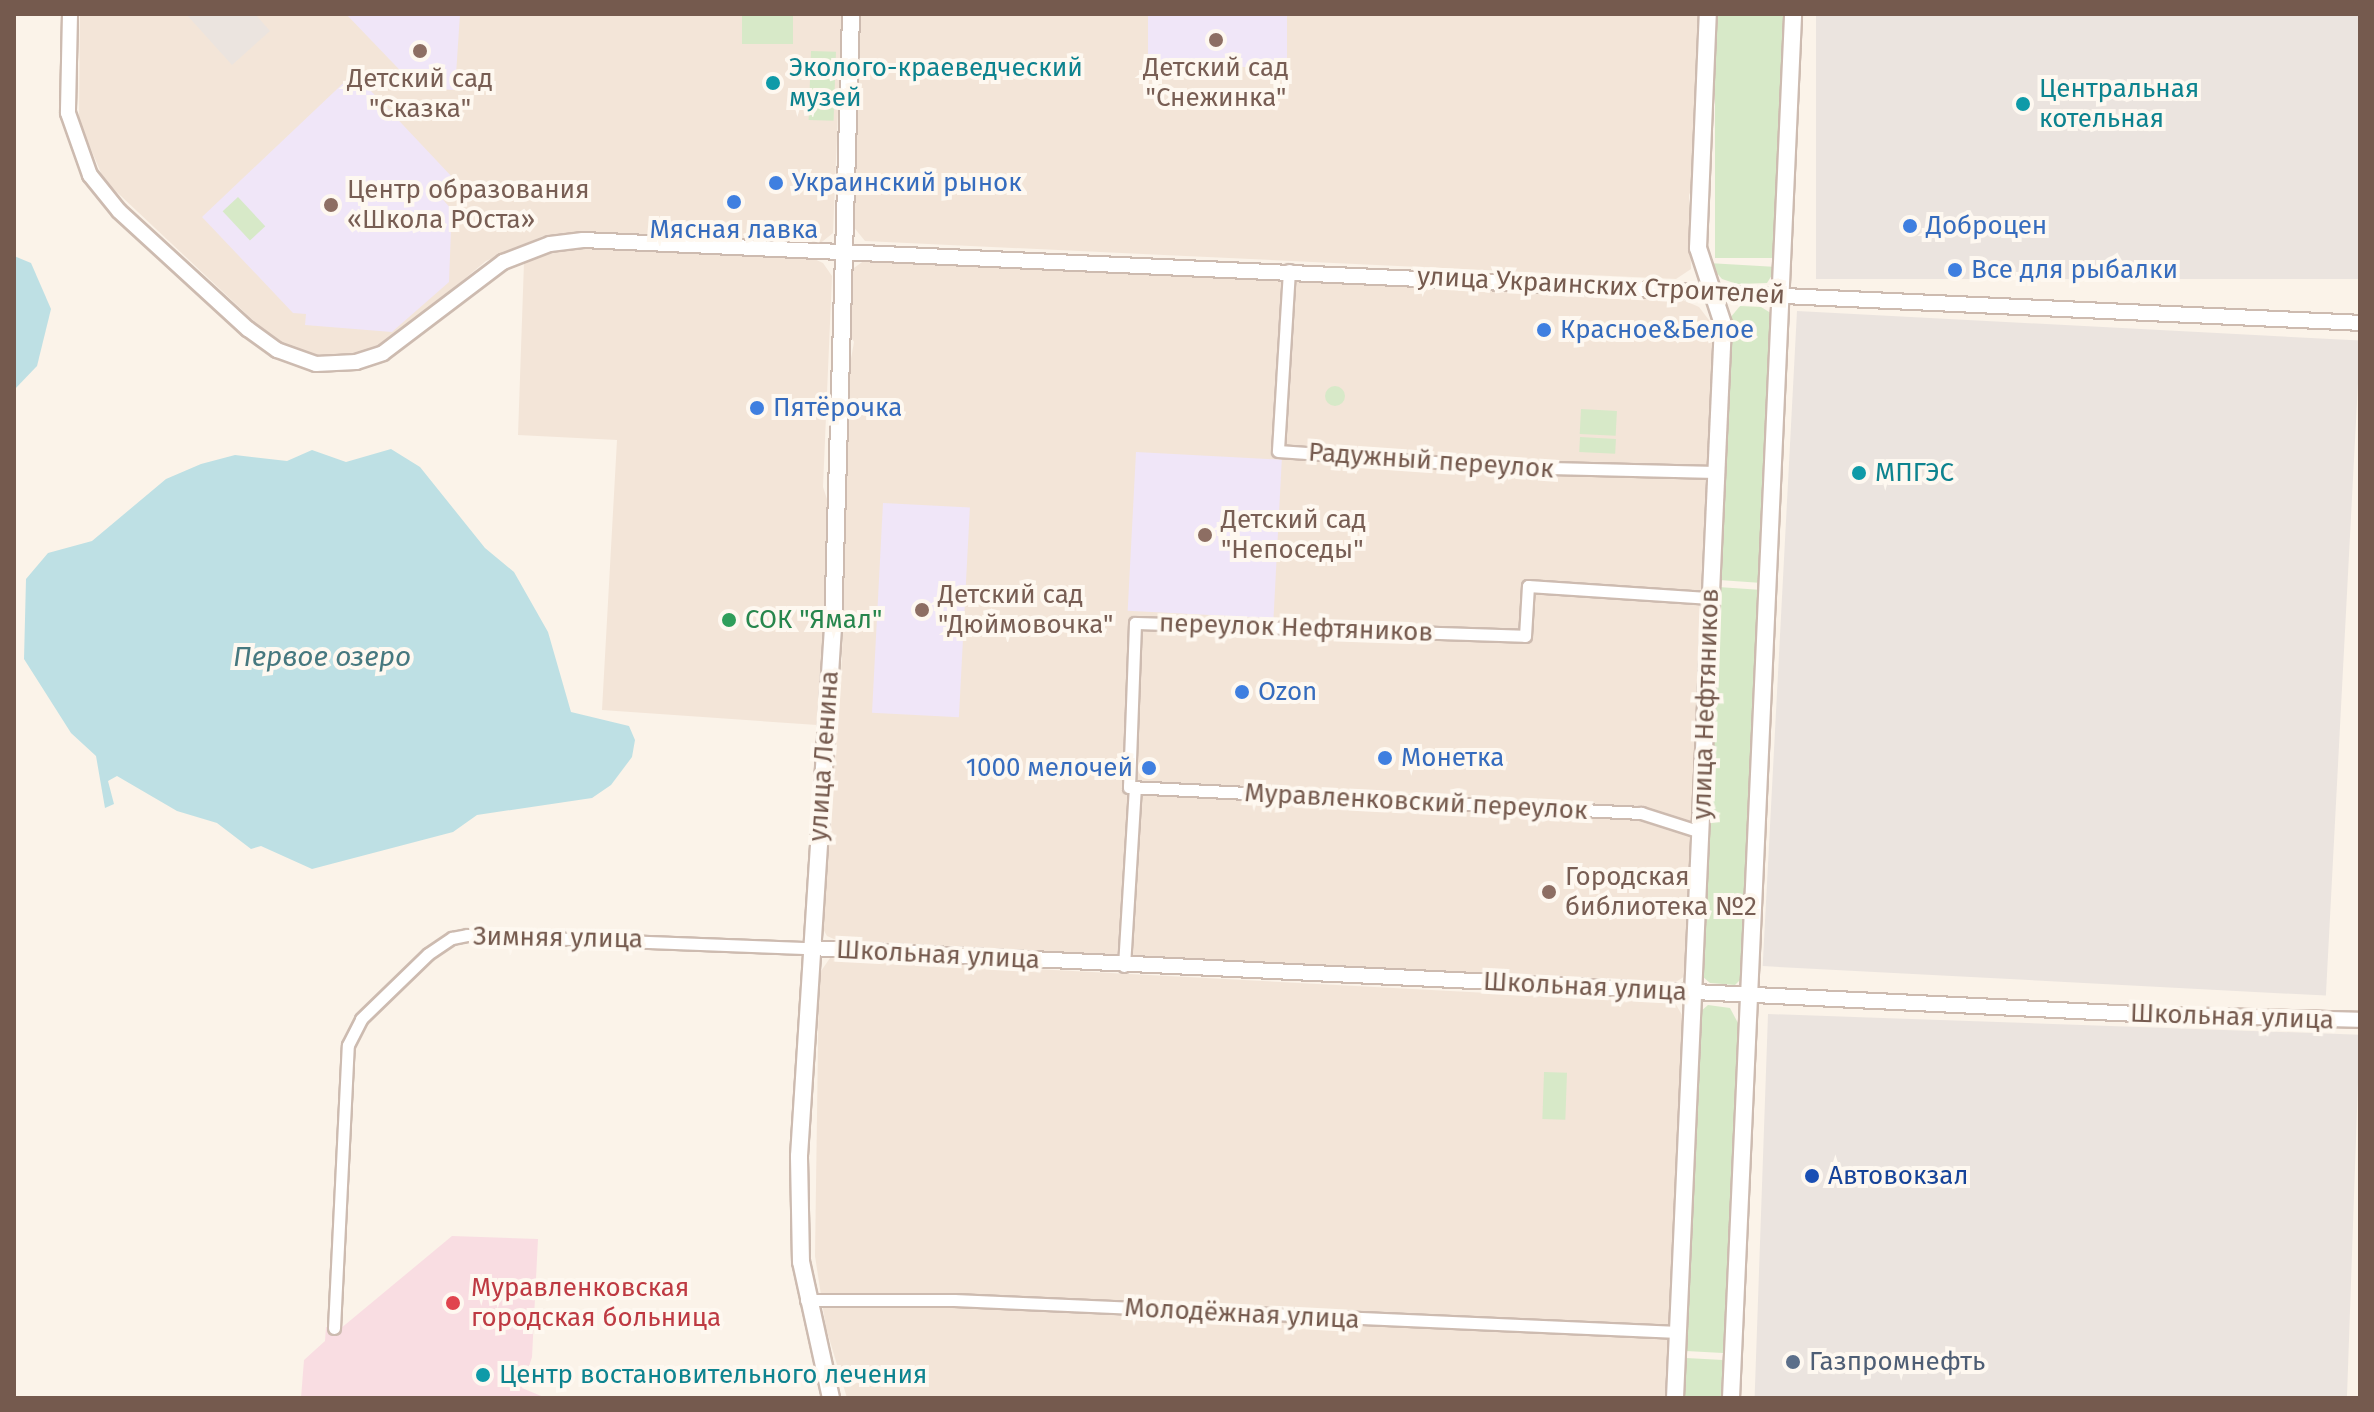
<!DOCTYPE html>
<html>
<head>
<meta charset="utf-8">
<style>
	body { margin:0 }
	#map { position:relative; width:2374px; height:1412px; overflow:hidden; background:#fbf3e9; font-family:"Fira Sans",sans-serif }
	div>[style] { position:absolute }
	[style*='--x'] { left:calc(var(--x)*1px); top:calc(var(--y)*1px); width:calc(var(--w)*1px); rotate:calc(var(--a)*1deg) }
	.residential>* { inset:0; background:#f3e5d8 }
	.industrial>* { inset:0; background:#ebe4df; transform-origin:0 0 }
	.education>* { inset:0; background:#f0e6f8; transform-origin:0 0 }
	.medical>* { inset:0; background:#f9dde2 }
	.green>* { inset:0; background:#d7e9c8; transform-origin:0 0 }
	.round { border-radius:50% }
	.water>* { inset:0; background:#bee0e4 }
	.roads { filter:drop-shadow(2px 0 #cdbbb0) drop-shadow(-2px 0 #cdbbb0) drop-shadow(0 2px #cdbbb0) drop-shadow(0 -2px #cdbbb0) }
	.minor>* { height:11px; margin:-5.5px; padding:0 5.5px; transform-origin:5.5px; border-radius:5.5px; background:#fff }
	.tertiary>* { height:14px; margin:-7px; padding:0 7px; transform-origin:7px; border-radius:7px; background:#fff }
	.secondary>* { height:16px; margin:-8px; padding:0 8px; transform-origin:8px; border-radius:8px; background:#fff }
	.dots>* { width:22px; height:22px; translate:-50% -50%; box-sizing:border-box; border:4px solid #fef8f0; border-radius:50% }
	span { translate:-50% -50%; white-space:nowrap; text-align:center; line-height:1.15; -webkit-text-stroke:8px #fef8f0; paint-order:stroke }
	.culture-label { font-size:26px; color:#0d838f }
	.left { translate:0 -50%; text-align:left }
	.education-label { font-size:26px; color:#785e54 }
	.shop-label { font-size:26px; color:#366cbe }
	.right { translate:-100% -50%; text-align:right }
	.street-label { font-size:26px; color:#755a4e }
	.leisure-label { font-size:26px; color:#27864d }
	.transit-label { font-size:26px; color:#164399 }
	.health-label { font-size:26px; color:#be3a42 }
	.service-label { font-size:26px; color:#4e5e75 }
	.water-label { font-size:28px; color:#46787f; font-style:italic }
	.frame { position:absolute; inset:0; border:16px solid #755a4e; pointer-events:none }
</style>
</head>
<body>
<div id="map">
	<div class="residential">
		<div style="clip-path:polygon(80px 14px,842px 14px,833px 233px,818px 245px,588px 232px,543px 236px,486px 261px,390px 341px,350px 355px,312px 355px,285px 344px,258px 325px,104px 180px,79px 121px)"></div>
		<div style="clip-path:polygon(861px 14px,1703px 14px,1695px 181px,1689px 195px,1691px 269px,1676px 279px,865px 241px,852px 225px)"></div>
		<div style="clip-path:polygon(610px 247px,808px 256px,823px 263px,832px 276px,823px 487px,828px 502px,826px 589px,817px 725px,602px 710px,617px 440px,518px 435px,524px 262px,561px 250px)"></div>
		<div style="clip-path:polygon(865px 260px,1672px 295px,1699px 307px,1715px 328px,1685px 976px,1673px 984px,841px 942px,827px 936px,822px 927px,842px 657px,847px 381px,854px 342px,848px 331px,851px 270px)"></div>
		<div style="clip-path:polygon(830px 958px,1675px 1003px,1685px 1020px,1668px 1398px,847px 1398px,826px 1328px,815px 1256px,819px 974px)"></div>
	</div>
	<div class="industrial">
		<div style="clip-path:polygon(186px 14px,255px 14px,270px 31px,232px 65px)"></div>
		<div style="left:1816px;top:14px;width:544px;height:265px"></div>
		<div style="left:1797px;top:311px;width:564px;height:656px;rotate:3deg"></div>
		<div style="left:1768px;top:1014px;width:592px;height:384px;rotate:2deg"></div>
	</div>
	<div class="education">
		<div style="clip-path:polygon(346px 14px,460px 14px,455px 90px,417px 88px)"></div>
		<div style="left:1148px;top:14px;width:139px;height:53px"></div>
		<div style="clip-path:polygon(354px 73px,453px 178px,437px 193px,461px 220px,451px 230px,449px 282px,392px 332px,305px 325px,306px 314px,293px 313px,202px 217px)"></div>
		<div style="left:1136px;top:452px;width:146px;height:159px;rotate:3deg"></div>
		<div style="left:883px;top:503px;width:87px;height:210px;rotate:3deg"></div>
	</div>
	<div class="medical">
		<div style="clip-path:polygon(452px 1236px,538px 1239px,532px 1357px,522px 1388px,546px 1398px,301px 1398px,304px 1360px,325px 1341px,326px 1327px,340px 1329px)"></div>
	</div>
	<div class="green">
		<div style="left:742px;top:14px;width:51px;height:30px"></div>
		<div style="left:1715px;top:14px;width:71px;height:244px"></div>
		<div style="left:811px;top:51px;width:25px;height:69px;rotate:2deg"></div>
		<div style="left:238px;top:197px;width:40px;height:21px;rotate:47deg"></div>
		<div style="clip-path:polygon(1708px 263px,1777px 267px,1767px 283px,1737px 284px,1722px 279px)"></div>
		<div style="clip-path:polygon(1740px 306px,1761px 307px,1774px 315px,1762px 583px,1719px 580px,1730px 318px)"></div>
		<div class="round" style="left:1325px;top:386px;width:20px;height:20px"></div>
		<div style="left:1581px;top:409px;width:36px;height:25px;rotate:3deg"></div>
		<div style="left:1580px;top:437px;width:36px;height:15px;rotate:3deg"></div>
		<div style="clip-path:polygon(1718px 587px,1762px 590px,1742px 978px,1735px 985px,1710px 983px,1702px 976px)"></div>
		<div style="clip-path:polygon(1708px 1005px,1730px 1008px,1739px 1025px,1723px 1353px,1686px 1351px,1700px 1012px)"></div>
		<div style="left:1544px;top:1072px;width:23px;height:47px;rotate:2deg"></div>
		<div style="left:1686px;top:1358px;width:37px;height:40px;rotate:3deg"></div>
	</div>
	<div class="water">
		<div style="clip-path:polygon(14px 256px,31px 263px,51px 309px,37px 366px,14px 390px)"></div>
		<div style="clip-path:polygon(391px 449px,420px 467px,485px 548px,514px 572px,548px 632px,571px 712px,629px 726px,635px 740px,632px 757px,611px 785px,592px 798px,477px 815px,453px 832px,312px 869px,261px 846px,251px 849px,217px 823px,177px 811px,117px 776px,108px 781px,114px 804px,105px 808px,96px 756px,71px 733px,24px 659px,26px 579px,48px 553px,92px 541px,166px 479px,201px 464px,235px 455px,287px 461px,312px 450px,346px 462px)"></div>
	</div>
	<div class="roads">
		<div class="minor">
			<div style="--x:1289;--y:270;--w:181;--a:93.5"></div>
			<div style="--x:1278;--y:451;--w:231;--a:4"></div>
			<div style="--x:1508;--y:467;--w:208;--a:1.4"></div>
			<div style="--x:1701;--y:832;--w:63;--a:-162.4"></div>
			<div style="--x:1641;--y:813;--w:513;--a:-177.09"></div>
			<div style="--x:1129;--y:787;--w:164;--a:-87.9"></div>
			<div style="--x:1135;--y:623;--w:390;--a:1.9"></div>
			<div style="--x:1525;--y:636;--w:50;--a:-86.6"></div>
			<div style="--x:1528;--y:586;--w:183;--a:3.8"></div>
			<div style="--x:1124;--y:966;--w:178;--a:-86.5"></div>
			<div style="--x:806;--y:1300;--w:148;--a:0"></div>
			<div style="--x:954;--y:1300;--w:725;--a:2.53"></div>
			<div style="--x:334;--y:1328;--w:283;--a:-87.2"></div>
			<div style="--x:348;--y:1045;--w:29;--a:-63"></div>
			<div style="--x:361;--y:1019;--w:93;--a:-44.1"></div>
			<div style="--x:428;--y:954;--w:29;--a:-34"></div>
			<div style="--x:452;--y:938;--w:15;--a:-11"></div>
			<div style="--x:467;--y:935;--w:344;--a:2.2"></div>
		</div>
		<div class="tertiary">
			<div style="--x:70;--y:14;--w:99;--a:91.2"></div>
			<div style="--x:68;--y:113;--w:66;--a:70.5"></div>
			<div style="--x:90;--y:175;--w:46;--a:51.1"></div>
			<div style="--x:119;--y:211;--w:175;--a:42.5"></div>
			<div style="--x:248;--y:329;--w:36;--a:36"></div>
			<div style="--x:277;--y:350;--w:41;--a:19.7"></div>
			<div style="--x:316;--y:364;--w:40;--a:-2.9"></div>
			<div style="--x:356;--y:362;--w:28;--a:-18"></div>
			<div style="--x:383;--y:353;--w:151;--a:-37.2"></div>
			<div style="--x:503;--y:262;--w:50;--a:-21"></div>
			<div style="--x:550;--y:244;--w:33;--a:-7"></div>
			<div style="--x:583;--y:240;--w:1779;--a:2.67"></div>
			<div style="--x:811;--y:948;--w:1326;--a:2.85"></div>
			<div style="--x:2135;--y:1014;--w:225;--a:1.5"></div>
		</div>
		<div class="secondary">
			<div style="--x:831;--y:1398;--w:139;--a:-102.4"></div>
			<div style="--x:801;--y:1262;--w:106;--a:-91.1"></div>
			<div style="--x:799;--y:1156;--w:529;--a:-86.32"></div>
			<div style="--x:833;--y:628;--w:614;--a:-88.32"></div>
			<div style="--x:1675;--y:1398;--w:1075;--a:-87.44"></div>
			<div style="--x:1723;--y:324;--w:80;--a:-108.2"></div>
			<div style="--x:1698;--y:248;--w:234;--a:-87.6"></div>
			<div style="--x:1731;--y:1398;--w:1385;--a:-87.43"></div>
		</div>
	</div>
	<div class="dots">
		<div style="left:1216px;top:40px;background:#8d6e63"></div>
		<div style="left:420px;top:51px;background:#8d6e63"></div>
		<div style="left:773px;top:83px;background:#0f9aa8"></div>
		<div style="left:2023px;top:104px;background:#0f9aa8"></div>
		<div style="left:776px;top:183px;background:#3f7fe0"></div>
		<div style="left:734px;top:202px;background:#3f7fe0"></div>
		<div style="left:331px;top:205px;background:#8d6e63"></div>
		<div style="left:1910px;top:226px;background:#3f7fe0"></div>
		<div style="left:1955px;top:270px;background:#3f7fe0"></div>
		<div style="left:1544px;top:330px;background:#3f7fe0"></div>
		<div style="left:757px;top:408px;background:#3f7fe0"></div>
		<div style="left:1859px;top:473px;background:#0f9aa8"></div>
		<div style="left:1205px;top:535px;background:#8d6e63"></div>
		<div style="left:922px;top:610px;background:#8d6e63"></div>
		<div style="left:729px;top:620px;background:#2e9e5b"></div>
		<div style="left:1242px;top:692px;background:#3f7fe0"></div>
		<div style="left:1385px;top:758px;background:#3f7fe0"></div>
		<div style="left:1149px;top:768px;background:#3f7fe0"></div>
		<div style="left:1549px;top:892px;background:#8d6e63"></div>
		<div style="left:1812px;top:1176px;background:#1a4fb4"></div>
		<div style="left:453px;top:1303px;background:#e0444e"></div>
		<div style="left:1793px;top:1362px;background:#5c6f8a"></div>
		<div style="left:483px;top:1375px;background:#0f9aa8"></div>
	</div>
	<div class="culture-label">
		<span class="left" style="left:789px;top:83px">Эколого-краеведческий<br>музей</span>
		<span class="left" style="left:2039px;top:104px">Центральная<br>котельная</span>
		<span class="left" style="left:1875px;top:473px">МПГЭС</span>
		<span class="left" style="left:499px;top:1375px">Центр востановительного лечения</span>
	</div>
	<div class="education-label">
		<span style="left:1216px;top:83px">Детский сад<br>"Снежинка"</span>
		<span style="left:420px;top:94px">Детский сад<br>"Сказка"</span>
		<span class="left" style="left:347px;top:205px">Центр образования<br>«Школа РОста»</span>
		<span class="left" style="left:1221px;top:535px">Детский сад<br>"Непоседы"</span>
		<span class="left" style="left:938px;top:610px">Детский сад<br>"Дюймовочка"</span>
		<span class="left" style="left:1565px;top:892px">Городская<br>библиотека №2</span>
	</div>
	<div class="shop-label">
		<span class="left" style="left:792px;top:183px">Украинский рынок</span>
		<span class="left" style="left:1926px;top:226px">Доброцен</span>
		<span style="left:734px;top:230px">Мясная лавка</span>
		<span class="left" style="left:1971px;top:270px">Все для рыбалки</span>
		<span class="left" style="left:1560px;top:330px">Красное&amp;Белое</span>
		<span class="left" style="left:773px;top:408px">Пятёрочка</span>
		<span class="left" style="left:1258px;top:692px">Ozon</span>
		<span class="left" style="left:1401px;top:758px">Монетка</span>
		<span class="right" style="left:1133px;top:768px">1000 мелочей</span>
	</div>
	<div class="street-label">
		<span style="left:1601px;top:286px;rotate:3deg">улица Украинских Строителей</span>
		<span style="left:1431px;top:461px;rotate:4deg">Радужный переулок</span>
		<span style="left:1296px;top:628px;rotate:2deg">переулок Нефтяников</span>
		<span style="left:1706px;top:704px;rotate:-88deg">улица Нефтяников</span>
		<span style="left:824px;top:756px;rotate:-86deg">улица Ленина</span>
		<span style="left:1416px;top:802px;rotate:3deg">Муравленковский переулок</span>
		<span style="left:558px;top:938px;rotate:1deg">Зимняя улица</span>
		<span style="left:938px;top:955px;rotate:3deg">Школьная улица</span>
		<span style="left:1585px;top:987px;rotate:3deg">Школьная улица</span>
		<span style="left:2232px;top:1017px;rotate:2deg">Школьная улица</span>
		<span style="left:1242px;top:1314px;rotate:3deg">Молодёжная улица</span>
	</div>
	<div class="leisure-label">
		<span class="left" style="left:745px;top:620px">СОК "Ямал"</span>
	</div>
	<div class="transit-label">
		<span class="left" style="left:1828px;top:1176px">Автовокзал</span>
	</div>
	<div class="health-label">
		<span class="left" style="left:471px;top:1303px">Муравленковская<br>городская больница</span>
	</div>
	<div class="service-label">
		<span class="left" style="left:1809px;top:1362px">Газпромнефть</span>
	</div>
	<div class="water-label">
		<span style="left:322px;top:657px">Первое озеро</span>
	</div>
	<div class="frame"></div>
</div>
</body>
</html>
